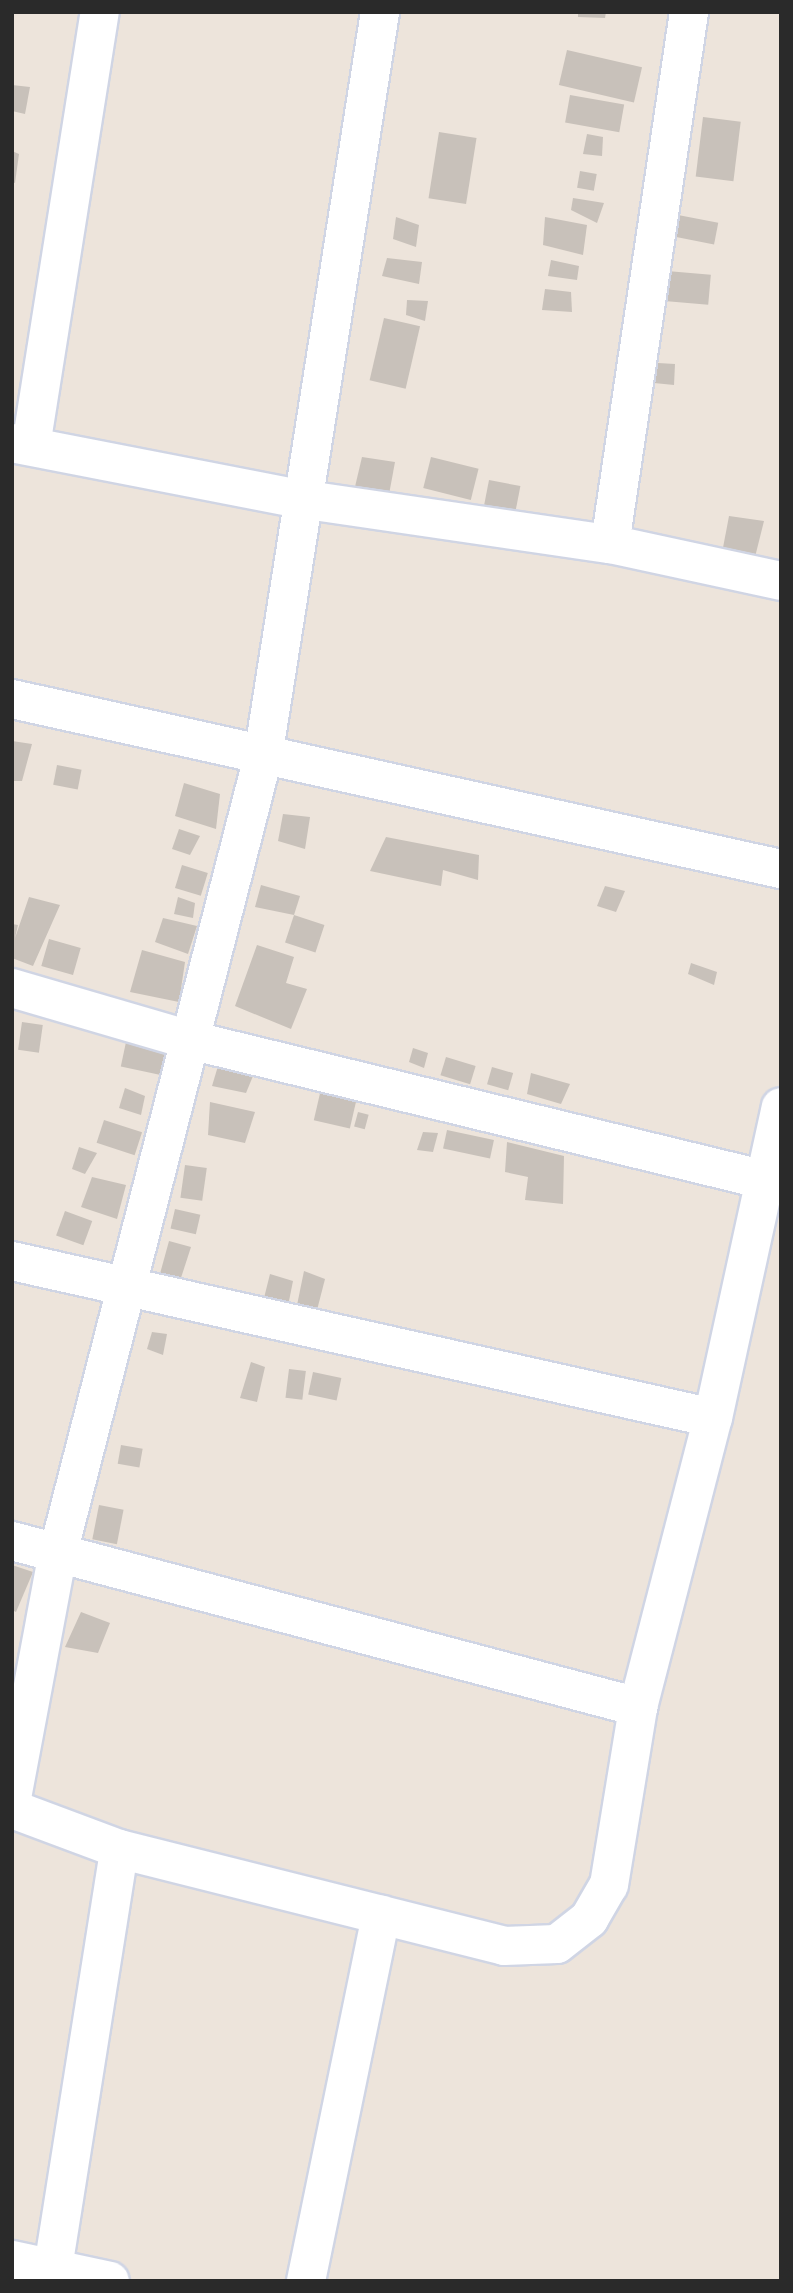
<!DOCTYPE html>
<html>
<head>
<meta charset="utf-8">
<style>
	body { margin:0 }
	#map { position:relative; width:793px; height:2293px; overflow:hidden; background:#ede4db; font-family:Cabin,sans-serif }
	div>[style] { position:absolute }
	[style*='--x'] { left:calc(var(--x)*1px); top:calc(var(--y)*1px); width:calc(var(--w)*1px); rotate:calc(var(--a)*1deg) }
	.building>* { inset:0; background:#c8c1ba; transform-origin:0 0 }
	.roads { filter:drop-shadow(2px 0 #d0d5e4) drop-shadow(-2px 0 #d0d5e4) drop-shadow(0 2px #d0d5e4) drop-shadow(0 -2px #d0d5e4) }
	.street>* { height:38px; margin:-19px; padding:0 19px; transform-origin:19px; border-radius:19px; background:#fff }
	span { translate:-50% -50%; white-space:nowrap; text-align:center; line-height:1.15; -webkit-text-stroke:5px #fff; paint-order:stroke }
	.frame { position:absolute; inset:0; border:14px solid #2a2a2a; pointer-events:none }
</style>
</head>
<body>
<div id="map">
	<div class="building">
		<div style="clip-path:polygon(578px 12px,606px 12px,605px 18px,578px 17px)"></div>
		<div style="left:567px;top:50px;width:77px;height:36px;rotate:13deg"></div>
		<div style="clip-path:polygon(12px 85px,30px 87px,25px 114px,12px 111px)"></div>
		<div style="left:570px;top:95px;width:55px;height:28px;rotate:10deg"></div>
		<div style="left:703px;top:117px;width:38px;height:60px;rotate:7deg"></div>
		<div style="left:439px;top:132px;width:38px;height:67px;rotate:9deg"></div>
		<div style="clip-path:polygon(587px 134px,603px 137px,602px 156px,583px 154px)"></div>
		<div style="clip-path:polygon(12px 151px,19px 154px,15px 183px,12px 182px)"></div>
		<div style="left:580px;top:171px;width:17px;height:17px;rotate:10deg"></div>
		<div style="clip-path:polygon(573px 198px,604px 203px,597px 223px,571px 210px)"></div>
		<div style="left:678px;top:215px;width:41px;height:22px;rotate:11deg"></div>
		<div style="clip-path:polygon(396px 217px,419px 225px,416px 247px,393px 239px)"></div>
		<div style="clip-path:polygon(545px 217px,587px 225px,583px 255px,543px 245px)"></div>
		<div style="clip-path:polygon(387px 258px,422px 262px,419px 284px,382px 276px)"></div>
		<div style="clip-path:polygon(551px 260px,579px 266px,577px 280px,548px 276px)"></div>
		<div style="left:667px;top:271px;width:44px;height:30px;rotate:5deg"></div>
		<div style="clip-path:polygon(545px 289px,571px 292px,572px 312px,542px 310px)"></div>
		<div style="clip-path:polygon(407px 300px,428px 301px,425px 321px,406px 315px)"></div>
		<div style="left:384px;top:318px;width:37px;height:64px;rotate:13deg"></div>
		<div style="clip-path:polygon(658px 363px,675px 364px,674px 385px,654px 383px)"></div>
		<div style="clip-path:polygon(362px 457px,395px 462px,388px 500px,354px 491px)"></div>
		<div style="left:431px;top:457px;width:49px;height:32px;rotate:14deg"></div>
		<div style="left:489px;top:480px;width:32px;height:30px;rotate:11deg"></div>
		<div style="clip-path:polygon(729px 516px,764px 521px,755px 557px,722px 553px)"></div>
		<div style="clip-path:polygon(12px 741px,32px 744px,22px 781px,12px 781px)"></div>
		<div style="left:57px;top:765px;width:25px;height:20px;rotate:11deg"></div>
		<div style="clip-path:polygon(184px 783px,220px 794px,216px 829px,175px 816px)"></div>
		<div style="clip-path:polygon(283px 814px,310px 817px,305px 849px,278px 841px)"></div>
		<div style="clip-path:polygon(179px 829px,200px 836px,190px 855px,172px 849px)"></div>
		<div style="clip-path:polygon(386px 837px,479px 855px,478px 880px,443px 870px,441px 886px,370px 871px)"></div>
		<div style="left:182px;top:865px;width:27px;height:24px;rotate:17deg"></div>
		<div style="clip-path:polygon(261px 885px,300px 896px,294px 915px,255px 907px)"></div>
		<div style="clip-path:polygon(605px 886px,625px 891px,616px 912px,597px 906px)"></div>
		<div style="clip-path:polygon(29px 897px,60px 905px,33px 966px,12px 958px,12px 924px,18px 925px,15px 938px)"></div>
		<div style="clip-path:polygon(178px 897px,195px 903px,193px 918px,174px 914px)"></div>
		<div style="left:294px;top:915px;width:32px;height:29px;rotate:18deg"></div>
		<div style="clip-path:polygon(163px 918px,197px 926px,188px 954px,155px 942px)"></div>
		<div style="left:49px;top:939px;width:33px;height:28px;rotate:16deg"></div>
		<div style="clip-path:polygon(257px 945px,294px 957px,286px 983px,307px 989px,291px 1029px,235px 1006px)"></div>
		<div style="clip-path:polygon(142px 950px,185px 962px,179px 1002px,130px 992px)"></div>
		<div style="clip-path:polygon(691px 963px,717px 972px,714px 985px,688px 974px)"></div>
		<div style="left:22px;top:1022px;width:21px;height:28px;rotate:8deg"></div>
		<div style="left:126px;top:1042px;width:42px;height:25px;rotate:12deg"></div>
		<div style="clip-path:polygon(413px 1048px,428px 1053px,424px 1068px,409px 1062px)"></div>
		<div style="left:446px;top:1057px;width:31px;height:19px;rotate:17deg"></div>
		<div style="clip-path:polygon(218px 1066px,253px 1076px,246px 1093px,212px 1086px)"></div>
		<div style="left:492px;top:1067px;width:22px;height:18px;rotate:16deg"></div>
		<div style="clip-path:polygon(531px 1073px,570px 1084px,561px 1104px,527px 1094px)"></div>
		<div style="clip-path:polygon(125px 1088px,145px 1096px,141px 1115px,119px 1108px)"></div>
		<div style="left:321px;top:1089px;width:37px;height:32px;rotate:13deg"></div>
		<div style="clip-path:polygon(210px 1102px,255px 1112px,245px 1143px,208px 1135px)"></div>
		<div style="left:358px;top:1112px;width:11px;height:15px;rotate:15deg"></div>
		<div style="left:104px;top:1120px;width:40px;height:24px;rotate:18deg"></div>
		<div style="left:447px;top:1130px;width:48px;height:19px;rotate:12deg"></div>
		<div style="clip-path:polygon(423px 1132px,438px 1133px,433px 1152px,417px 1150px)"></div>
		<div style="clip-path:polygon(507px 1142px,564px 1156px,563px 1204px,525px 1200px,528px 1177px,505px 1172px)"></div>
		<div style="clip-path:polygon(79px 1147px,97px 1153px,85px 1174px,72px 1169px)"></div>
		<div style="left:185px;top:1165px;width:22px;height:33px;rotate:8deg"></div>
		<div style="clip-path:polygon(92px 1177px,126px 1185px,117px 1219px,81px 1207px)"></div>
		<div style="left:175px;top:1209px;width:26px;height:20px;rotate:13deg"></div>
		<div style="left:65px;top:1211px;width:29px;height:26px;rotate:20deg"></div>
		<div style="clip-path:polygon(169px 1241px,191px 1247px,179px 1284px,158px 1281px)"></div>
		<div style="clip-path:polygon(304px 1271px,325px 1279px,316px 1314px,296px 1310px)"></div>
		<div style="clip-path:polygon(270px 1274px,293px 1281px,288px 1306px,263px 1302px)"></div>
		<div style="clip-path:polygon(152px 1332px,167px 1334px,163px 1355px,147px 1349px)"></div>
		<div style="clip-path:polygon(251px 1362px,265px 1367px,257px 1402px,240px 1398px)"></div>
		<div style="left:289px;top:1369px;width:17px;height:29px;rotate:7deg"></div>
		<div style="left:313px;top:1372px;width:29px;height:23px;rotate:12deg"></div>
		<div style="left:121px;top:1445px;width:22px;height:19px;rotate:10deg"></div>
		<div style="left:99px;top:1505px;width:25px;height:35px;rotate:11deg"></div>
		<div style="clip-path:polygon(12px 1565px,33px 1572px,16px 1612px,12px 1610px)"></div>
		<div style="clip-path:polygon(81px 1612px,110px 1623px,98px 1653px,65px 1647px)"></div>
	</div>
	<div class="roads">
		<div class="street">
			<div style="--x:12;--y:443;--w:293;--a:11"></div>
			<div style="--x:300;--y:499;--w:313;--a:8.3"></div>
			<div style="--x:610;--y:544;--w:175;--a:12.2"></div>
			<div style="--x:31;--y:446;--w:439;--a:-81"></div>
			<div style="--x:610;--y:544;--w:538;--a:-81.55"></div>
			<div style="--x:12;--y:699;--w:788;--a:12.47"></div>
			<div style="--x:12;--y:988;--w:185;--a:16.3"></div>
			<div style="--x:190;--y:1040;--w:592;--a:13.68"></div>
			<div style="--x:12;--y:1261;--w:718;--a:12.62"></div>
			<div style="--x:12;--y:1541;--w:648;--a:14.85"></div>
			<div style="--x:12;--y:1798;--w:249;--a:-79.4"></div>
			<div style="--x:58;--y:1553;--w:822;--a:-75.56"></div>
			<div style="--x:263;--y:757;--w:754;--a:-81.07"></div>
			<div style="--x:12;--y:1809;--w:114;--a:20.5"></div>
			<div style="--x:119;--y:1849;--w:397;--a:14.1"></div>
			<div style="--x:504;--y:1946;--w:53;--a:-2.2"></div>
			<div style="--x:557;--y:1944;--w:41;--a:-38"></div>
			<div style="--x:589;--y:1919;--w:39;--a:-60"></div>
			<div style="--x:609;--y:1885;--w:180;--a:-80.7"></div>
			<div style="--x:638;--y:1707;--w:299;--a:-75.5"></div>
			<div style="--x:713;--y:1418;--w:318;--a:-77.7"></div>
			<div style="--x:12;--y:2260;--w:100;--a:12.1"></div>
			<div style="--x:53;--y:2268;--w:424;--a:-81"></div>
			<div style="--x:306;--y:2281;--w:374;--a:-78.4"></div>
		</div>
	</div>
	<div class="frame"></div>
</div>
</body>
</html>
